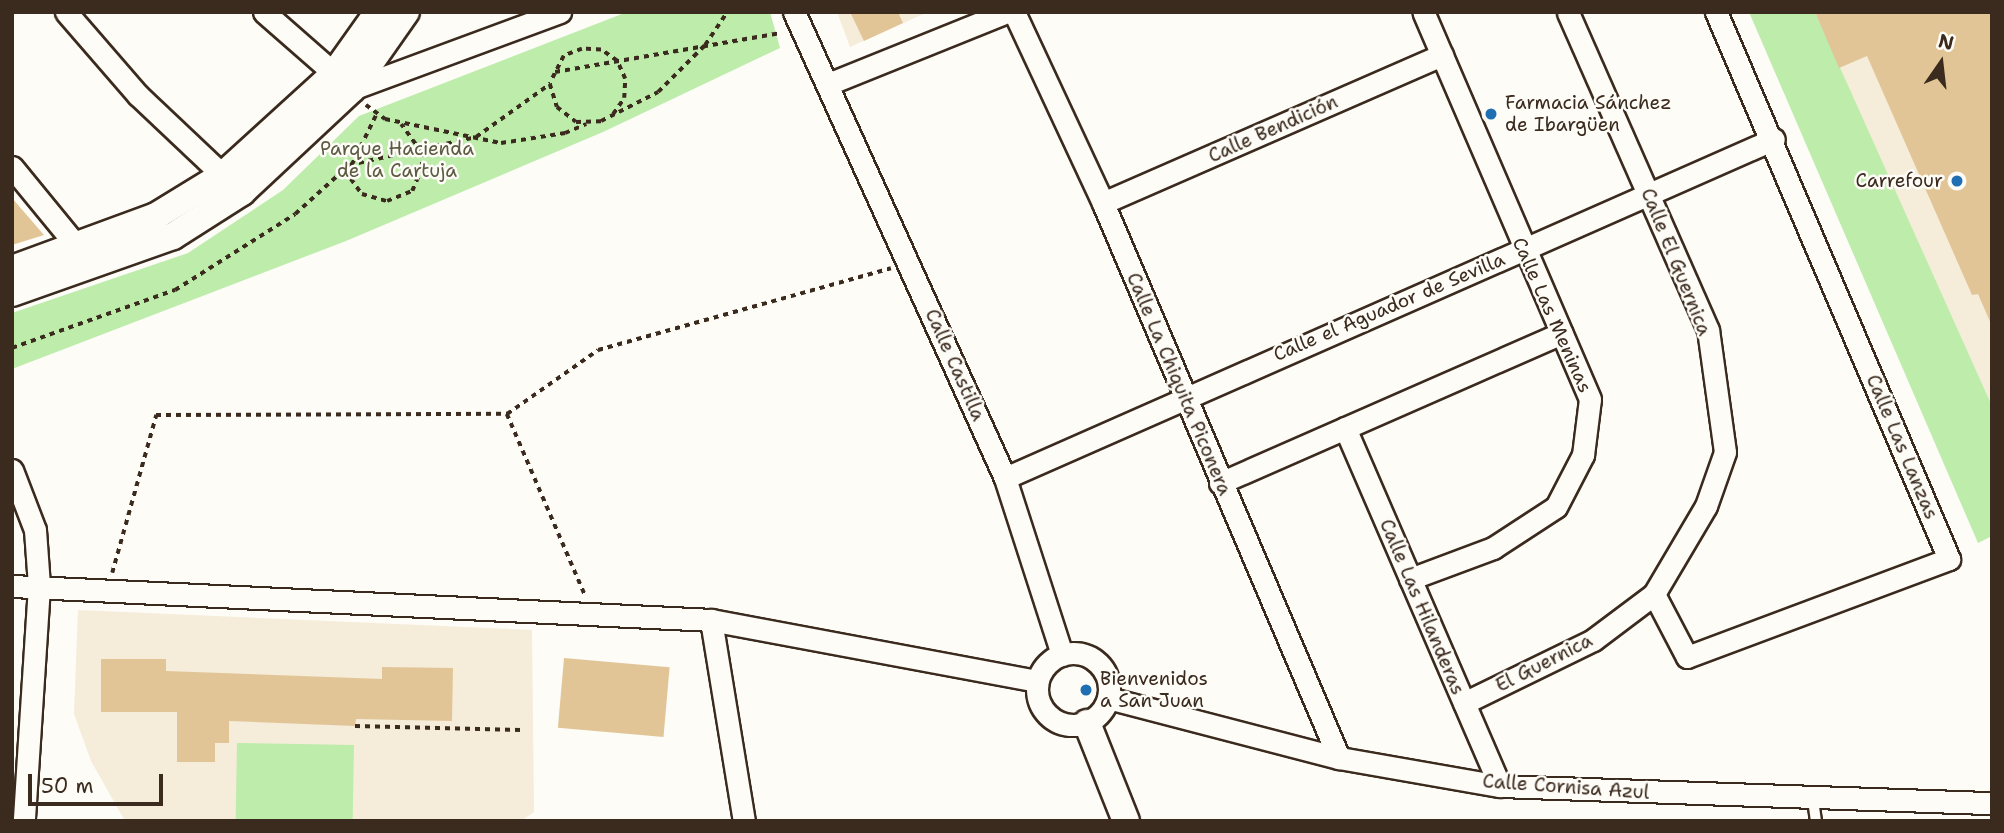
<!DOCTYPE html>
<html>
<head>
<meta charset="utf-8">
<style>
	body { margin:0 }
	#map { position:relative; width:2004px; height:833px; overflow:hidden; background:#fdfcf7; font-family:"Shantell Sans",sans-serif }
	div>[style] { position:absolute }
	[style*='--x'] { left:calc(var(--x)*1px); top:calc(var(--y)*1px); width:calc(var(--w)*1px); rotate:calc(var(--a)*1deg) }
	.built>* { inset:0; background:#f5ecda }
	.green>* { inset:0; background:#bdecab; transform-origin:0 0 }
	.building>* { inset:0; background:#e2c596; transform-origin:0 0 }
	.path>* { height:3.5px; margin-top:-1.75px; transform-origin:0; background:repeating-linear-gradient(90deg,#3b2a1e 0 5px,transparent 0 10px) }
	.roads { filter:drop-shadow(2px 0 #3b2a1e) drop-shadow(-2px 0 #3b2a1e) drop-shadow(0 2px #3b2a1e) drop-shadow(0 -2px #3b2a1e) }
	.service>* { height:10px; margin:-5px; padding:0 5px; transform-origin:5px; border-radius:5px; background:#fdfcf7 }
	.minor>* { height:21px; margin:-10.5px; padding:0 10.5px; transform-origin:10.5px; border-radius:10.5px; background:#fdfcf7 }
	.minor>.ring { margin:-10.5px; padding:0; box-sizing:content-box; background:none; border:21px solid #fdfcf7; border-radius:50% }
	.tertiary>* { height:26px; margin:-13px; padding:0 13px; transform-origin:13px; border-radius:13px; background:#fdfcf7 }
	.dots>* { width:19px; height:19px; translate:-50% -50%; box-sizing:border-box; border:4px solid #fdfcf7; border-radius:50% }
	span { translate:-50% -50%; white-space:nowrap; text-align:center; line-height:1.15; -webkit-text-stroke:5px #fdfcf7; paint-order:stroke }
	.poi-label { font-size:19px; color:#3b2a1e }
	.left { translate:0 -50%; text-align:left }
	.right { translate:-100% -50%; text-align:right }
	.street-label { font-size:19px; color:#3b2a1e }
	.park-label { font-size:19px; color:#5c5a41 }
	.frame { position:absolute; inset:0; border:14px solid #3b2a1e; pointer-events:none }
	.north { position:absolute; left:1906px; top:28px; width:70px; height:70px; -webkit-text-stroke:5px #fdfcf7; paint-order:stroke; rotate:14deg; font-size:19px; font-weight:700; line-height:28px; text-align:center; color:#3b2a1e }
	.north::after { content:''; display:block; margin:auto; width:24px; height:32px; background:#3b2a1e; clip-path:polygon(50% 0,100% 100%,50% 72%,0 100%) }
	.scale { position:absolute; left:28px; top:774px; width:135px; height:32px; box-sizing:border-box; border:4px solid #3b2a1e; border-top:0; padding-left:9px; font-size:21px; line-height:24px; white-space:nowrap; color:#3b2a1e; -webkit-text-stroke:5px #fdfcf7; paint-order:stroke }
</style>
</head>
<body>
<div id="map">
	<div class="built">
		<div style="clip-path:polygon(837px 12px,928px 12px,850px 47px)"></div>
		<div style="clip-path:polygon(1815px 12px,1992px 12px,1992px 406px,1843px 79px)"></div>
		<div style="clip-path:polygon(78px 610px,532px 630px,534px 812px,521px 821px,125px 821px,91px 761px,74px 714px)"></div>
	</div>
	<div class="green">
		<div style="clip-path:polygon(627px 12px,770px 12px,780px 48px,603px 132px,346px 241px,12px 369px,12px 313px,188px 253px,283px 190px,359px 116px)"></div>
		<div style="clip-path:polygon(1749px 12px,1815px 12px,1992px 406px,1992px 536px,1978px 543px)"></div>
		<div style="left:237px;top:743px;width:117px;height:78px;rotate:1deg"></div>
	</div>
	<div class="building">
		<div style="clip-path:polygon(850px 12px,898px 12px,903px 23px,864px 41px)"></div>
		<div style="clip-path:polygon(1815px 12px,1992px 12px,1992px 326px,1978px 294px,1972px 295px,1867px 56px,1839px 68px)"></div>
		<div style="clip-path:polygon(12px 198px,44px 235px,12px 245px)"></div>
		<div style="left:564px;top:658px;width:106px;height:70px;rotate:5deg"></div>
		<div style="clip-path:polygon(101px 659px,166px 659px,166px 671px,382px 679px,382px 667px,453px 668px,452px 721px,356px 719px,355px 726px,229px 721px,229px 743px,215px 743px,215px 762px,177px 762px,177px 712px,101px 712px)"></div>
	</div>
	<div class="path">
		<div style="--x:555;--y:72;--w:229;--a:-9.8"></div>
		<div style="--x:366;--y:105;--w:24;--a:36"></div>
		<div style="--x:385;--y:119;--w:118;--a:11.7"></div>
		<div style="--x:501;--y:143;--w:65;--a:-8.9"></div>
		<div style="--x:565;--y:133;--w:23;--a:-23"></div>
		<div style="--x:613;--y:114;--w:19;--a:-55"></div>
		<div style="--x:624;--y:98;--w:19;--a:-87"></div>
		<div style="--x:625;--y:79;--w:20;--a:-114"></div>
		<div style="--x:617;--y:61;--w:19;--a:-145"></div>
		<div style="--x:601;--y:50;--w:19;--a:-177"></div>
		<div style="--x:582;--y:49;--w:19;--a:159"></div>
		<div style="--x:564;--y:56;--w:31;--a:117"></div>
		<div style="--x:550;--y:84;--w:24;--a:73"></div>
		<div style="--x:557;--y:107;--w:24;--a:38"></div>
		<div style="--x:576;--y:122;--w:25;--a:-2"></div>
		<div style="--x:601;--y:121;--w:64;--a:-27"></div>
		<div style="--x:658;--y:92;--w:66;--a:-45"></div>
		<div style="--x:705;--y:45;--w:40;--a:-56"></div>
		<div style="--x:376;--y:116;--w:55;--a:116.1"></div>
		<div style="--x:352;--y:165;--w:14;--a:94"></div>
		<div style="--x:351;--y:179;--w:19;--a:54"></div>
		<div style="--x:362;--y:194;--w:26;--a:16"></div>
		<div style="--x:387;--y:201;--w:27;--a:-22"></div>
		<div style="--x:412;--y:191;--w:26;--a:-67"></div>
		<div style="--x:422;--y:167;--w:15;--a:-94"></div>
		<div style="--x:421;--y:152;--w:34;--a:-126"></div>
		<div style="--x:12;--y:348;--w:173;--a:-19.6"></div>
		<div style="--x:175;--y:290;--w:142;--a:-32.3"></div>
		<div style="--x:295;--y:214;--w:73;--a:-42.2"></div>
		<div style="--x:349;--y:165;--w:130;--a:-12.4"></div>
		<div style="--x:476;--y:137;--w:91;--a:-35.6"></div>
		<div style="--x:507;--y:414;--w:197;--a:66.7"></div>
		<div style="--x:112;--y:573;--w:164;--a:-74.4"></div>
		<div style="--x:156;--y:415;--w:351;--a:-0.2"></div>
		<div style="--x:507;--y:414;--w:111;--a:-35.1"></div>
		<div style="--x:598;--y:350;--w:304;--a:-15.6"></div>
		<div style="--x:355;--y:726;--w:167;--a:1.4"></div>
	</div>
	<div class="roads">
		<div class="service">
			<div style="--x:1813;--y:800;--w:21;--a:82"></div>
		</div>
		<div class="minor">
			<div style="--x:66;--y:12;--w:110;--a:49.1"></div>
			<div style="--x:138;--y:95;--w:129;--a:43.4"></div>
			<div style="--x:264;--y:12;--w:117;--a:41.2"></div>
			<div style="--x:352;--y:89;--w:222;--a:-20.3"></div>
			<div style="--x:794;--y:12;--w:512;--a:65.64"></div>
			<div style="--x:1005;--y:478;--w:186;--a:72.1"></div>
			<div style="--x:1014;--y:12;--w:211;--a:65"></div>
			<div style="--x:1103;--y:203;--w:603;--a:66.96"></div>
			<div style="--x:828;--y:84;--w:193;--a:-21.9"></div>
			<div style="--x:12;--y:167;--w:114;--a:50.7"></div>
			<div style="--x:1103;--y:203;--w:370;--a:-23.6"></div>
			<div style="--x:1345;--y:428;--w:390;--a:66.6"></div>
			<div style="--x:12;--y:470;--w:64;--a:69"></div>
			<div style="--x:35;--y:530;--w:56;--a:85.9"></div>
			<div style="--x:39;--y:586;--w:235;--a:93.7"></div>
			<div style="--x:1005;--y:478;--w:840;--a:-23.79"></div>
			<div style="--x:1220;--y:483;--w:373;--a:-23.7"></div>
			<div style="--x:1410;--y:579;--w:89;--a:-20.5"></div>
			<div style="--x:1493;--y:548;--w:75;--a:-33.1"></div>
			<div style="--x:1556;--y:507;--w:59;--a:-62.6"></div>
			<div style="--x:1583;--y:455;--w:56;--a:-82.9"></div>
			<div style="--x:1590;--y:399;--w:421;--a:-113.3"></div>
			<div style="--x:12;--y:586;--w:700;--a:2.78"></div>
			<div style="--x:711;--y:620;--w:332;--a:10.6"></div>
			<div style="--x:1654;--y:594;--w:71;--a:62.4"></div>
			<div style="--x:1687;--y:657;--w:280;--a:-20.5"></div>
			<div style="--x:1949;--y:559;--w:595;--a:-113.07"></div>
			<div style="--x:711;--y:620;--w:204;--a:80.7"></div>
			<div class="ring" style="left:1037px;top:653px;width:51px;height:51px"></div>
			<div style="--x:1108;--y:698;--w:239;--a:14.6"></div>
			<div style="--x:1339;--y:758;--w:163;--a:9.9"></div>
			<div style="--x:1500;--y:786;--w:492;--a:2"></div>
			<div style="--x:1464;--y:703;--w:144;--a:-26"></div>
			<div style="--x:1593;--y:640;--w:76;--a:-37"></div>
			<div style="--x:1654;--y:594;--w:102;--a:-59.4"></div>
			<div style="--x:1706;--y:506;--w:57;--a:-70.6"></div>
			<div style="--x:1725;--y:452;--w:123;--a:-97.9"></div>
			<div style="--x:1708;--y:330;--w:347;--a:-113.8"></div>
		</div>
		<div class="tertiary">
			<div style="--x:12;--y:269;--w:153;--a:-20.2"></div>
			<div style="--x:156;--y:216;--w:79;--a:-31.5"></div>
			<div style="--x:223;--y:175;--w:150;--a:-42.3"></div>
			<div style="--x:334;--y:74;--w:76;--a:-54.6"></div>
			<div style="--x:12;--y:293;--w:171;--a:-19.5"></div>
			<div style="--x:173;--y:236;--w:82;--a:-32.5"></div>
			<div style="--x:242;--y:192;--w:151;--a:-43.1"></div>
			<div style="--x:352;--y:89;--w:94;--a:-55"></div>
			<div style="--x:1087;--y:723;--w:105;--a:68.3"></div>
		</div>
	</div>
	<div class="dots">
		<div style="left:1491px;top:114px;background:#1f6fb2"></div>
		<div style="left:1957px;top:181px;background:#1f6fb2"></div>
		<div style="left:1086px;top:690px;background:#1f6fb2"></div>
	</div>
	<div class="poi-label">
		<span class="left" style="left:1505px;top:114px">Farmacia Sánchez<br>de Ibargüen</span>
		<span class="right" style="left:1943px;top:181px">Carrefour</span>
		<span class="left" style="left:1100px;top:690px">Bienvenidos<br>a San Juan</span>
	</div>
	<div class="street-label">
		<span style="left:1273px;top:129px;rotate:-24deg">Calle Bendición</span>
		<span style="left:1676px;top:262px;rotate:68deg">Calle El Guernica</span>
		<span style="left:1389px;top:307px;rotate:-23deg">Calle el Aguador de Sevilla</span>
		<span style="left:1552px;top:315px;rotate:66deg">Calle Las Meninas</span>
		<span style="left:955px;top:365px;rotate:66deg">Calle Castilla</span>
		<span style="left:1179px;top:384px;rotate:67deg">Calle La Chiquita Piconera</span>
		<span style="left:1902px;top:447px;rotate:67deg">Calle Las Lanzas</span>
		<span style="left:1422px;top:607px;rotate:67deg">Calle Las Hilanderas</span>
		<span style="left:1544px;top:663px;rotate:-27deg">El Guernica</span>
		<span style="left:1566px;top:787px;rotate:4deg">Calle Cornisa Azul</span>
	</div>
	<div class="park-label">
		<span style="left:397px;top:160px">Parque Hacienda<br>de la Cartuja</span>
	</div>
	<div class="frame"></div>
	<div class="north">N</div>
	<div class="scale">50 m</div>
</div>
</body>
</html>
